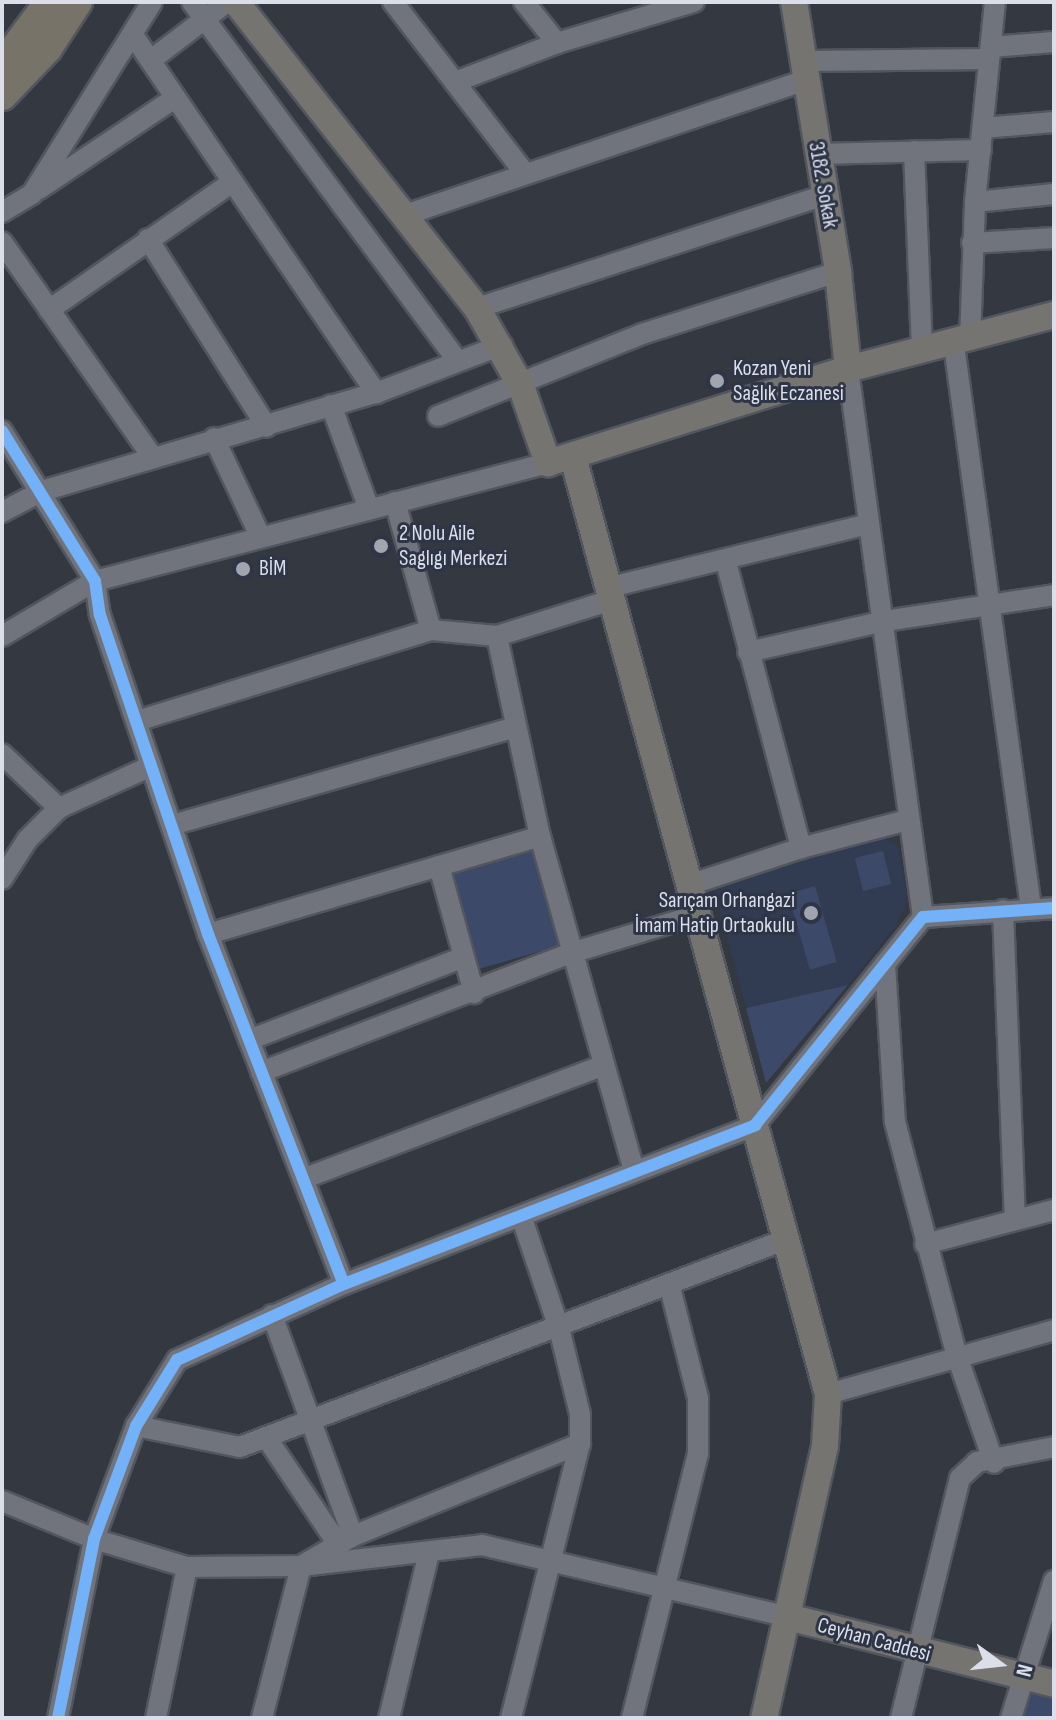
<!DOCTYPE html>
<html>
<head>
<meta charset="utf-8">
<style>
	body { margin:0 }
	#map { position:relative; width:1056px; height:1720px; overflow:hidden; background:#343841; font-family:"Sofia Sans Condensed",sans-serif }
	div>[style] { position:absolute }
	[style*='--x'] { left:calc(var(--x)*1px); top:calc(var(--y)*1px); width:calc(var(--w)*1px); rotate:calc(var(--a)*1deg) }
	.built>* { inset:0; background:#313b51 }
	.green>* { inset:0; background:#3d4969; transform-origin:0 0 }
	.roads { filter:drop-shadow(2px 0 #52565e) drop-shadow(-2px 0 #52565e) drop-shadow(0 2px #52565e) drop-shadow(0 -2px #52565e) }
	.minor>* { height:20px; margin:-10px; padding:0 10px; transform-origin:10px; border-radius:10px; background:#71747c }
	.major>* { height:26px; margin:-13px; padding:0 13px; transform-origin:13px; border-radius:13px; background:#757470 }
	.highway>* { height:30px; margin:-15px; padding:0 15px; transform-origin:15px; border-radius:15px; background:#787368 }
	.cycleway>* { height:12px; margin:-6px; padding:0 6px; transform-origin:6px; border-radius:6px; background:#73b2f8 }
	.dots>* { width:22px; height:22px; translate:-50% -50%; box-sizing:border-box; border:4px solid #2e3547; border-radius:50% }
	span { translate:-50% -50%; white-space:nowrap; text-align:center; line-height:1.15; -webkit-text-stroke:6px #2e3547; paint-order:stroke }
	.street-label { font-size:22px; color:#dadfea }
	.poi-label { font-size:22px; color:#dadfea }
	.left { translate:0 -50%; text-align:left }
	.right { translate:-100% -50%; text-align:right }
	.frame { position:absolute; inset:0; border:4px solid #dadfea; pointer-events:none }
	.north { position:absolute; left:960px; top:1624px; width:80px; height:80px; -webkit-text-stroke:6px #2e3547; paint-order:stroke; rotate:105deg; font-size:22px; font-weight:700; line-height:32px; text-align:center; color:#dadfea }
	.north::after { content:''; display:block; margin:auto; width:28px; height:36px; background:#dadfea; clip-path:polygon(50% 0,100% 100%,50% 72%,0 100%) }
</style>
</head>
<body>
<div id="map">
	<div class="built">
		<div style="clip-path:polygon(883px 838px,898px 845px,908px 900px,895px 927px,848px 985px,746px 1008px,713px 885px)"></div>
	</div>
	<div class="green">
		<div style="left:534px;top:846px;width:103px;height:90px;rotate:74deg"></div>
		<div style="left:883px;top:851px;width:34px;height:29px;rotate:76deg"></div>
		<div style="left:815px;top:886px;width:79px;height:28px;rotate:74deg"></div>
		<div style="clip-path:polygon(848px 985px,766px 1083px,746px 1008px)"></div>
		<div style="clip-path:polygon(1033px 1687px,1054px 1693px,1054px 1718px,1023px 1718px)"></div>
	</div>
	<div class="roads">
		<div class="minor">
			<div style="--x:192;--y:2;--w:447;--a:53.5"></div>
			<div style="--x:393;--y:2;--w:215;--a:52.4"></div>
			<div style="--x:524;--y:2;--w:53;--a:51.2"></div>
			<div style="--x:133;--y:35;--w:433;--a:55.8"></div>
			<div style="--x:991;--y:47;--w:63;--a:-4.5"></div>
			<div style="--x:151;--y:60;--w:96;--a:-37.3"></div>
			<div style="--x:807;--y:61;--w:182;--a:-0.6"></div>
			<div style="--x:455;--y:82;--w:109;--a:-20.9"></div>
			<div style="--x:557;--y:43;--w:143;--a:-16.7"></div>
			<div style="--x:983;--y:128;--w:71;--a:-4.8"></div>
			<div style="--x:914;--y:151;--w:201;--a:87.7"></div>
			<div style="--x:817;--y:154;--w:164;--a:-1.4"></div>
			<div style="--x:39;--y:189;--w:164;--a:-33.8"></div>
			<div style="--x:975;--y:202;--w:79;--a:-5.8"></div>
			<div style="--x:2;--y:212;--w:35;--a:-31"></div>
			<div style="--x:32;--y:194;--w:226;--a:-58"></div>
			<div style="--x:405;--y:215;--w:423;--a:-18.6"></div>
			<div style="--x:148;--y:239;--w:222;--a:57.7"></div>
			<div style="--x:2;--y:242;--w:260;--a:55"></div>
			<div style="--x:972;--y:243;--w:82;--a:-3.5"></div>
			<div style="--x:477;--y:308;--w:366;--a:-18"></div>
			<div style="--x:49;--y:310;--w:222;--a:-34.9"></div>
			<div style="--x:970;--y:340;--w:138;--a:-87.9"></div>
			<div style="--x:975;--y:202;--w:201;--a:-84.3"></div>
			<div style="--x:954;--y:345;--w:568;--a:82.21"></div>
			<div style="--x:848;--y:369;--w:553;--a:82.21"></div>
			<div style="--x:331;--y:405;--w:111;--a:69.9"></div>
			<div style="--x:438;--y:416;--w:220;--a:-21.9"></div>
			<div style="--x:642;--y:334;--w:206;--a:-17.6"></div>
			<div style="--x:2;--y:431;--w:176;--a:58.2"></div>
			<div style="--x:95;--y:581;--w:34;--a:82"></div>
			<div style="--x:100;--y:615;--w:337;--a:71.3"></div>
			<div style="--x:208;--y:934;--w:375;--a:68.8"></div>
			<div style="--x:214;--y:438;--w:110;--a:64.8"></div>
			<div style="--x:395;--y:502;--w:133;--a:74.3"></div>
			<div style="--x:2;--y:512;--w:45;--a:-27.7"></div>
			<div style="--x:42;--y:491;--w:348;--a:-16.4"></div>
			<div style="--x:376;--y:393;--w:135;--a:-20.9"></div>
			<div style="--x:726;--y:562;--w:296;--a:75.3"></div>
			<div style="--x:606;--y:588;--w:267;--a:-13.7"></div>
			<div style="--x:2;--y:636;--w:108;--a:-30.6"></div>
			<div style="--x:95;--y:581;--w:468;--a:-14.6"></div>
			<div style="--x:497;--y:636;--w:205;--a:77.9"></div>
			<div style="--x:540;--y:836;--w:347;--a:74.3"></div>
			<div style="--x:748;--y:652;--w:140;--a:-12.8"></div>
			<div style="--x:885;--y:621;--w:171;--a:-8.7"></div>
			<div style="--x:137;--y:721;--w:308;--a:-17.2"></div>
			<div style="--x:431;--y:630;--w:66;--a:5.2"></div>
			<div style="--x:497;--y:636;--w:116;--a:-17.5"></div>
			<div style="--x:2;--y:754;--w:79;--a:43.5"></div>
			<div style="--x:172;--y:825;--w:358;--a:-15.9"></div>
			<div style="--x:439;--y:866;--w:132;--a:74.6"></div>
			<div style="--x:2;--y:879;--w:46;--a:-57.3"></div>
			<div style="--x:27;--y:840;--w:45;--a:-45"></div>
			<div style="--x:59;--y:808;--w:101;--a:-24.5"></div>
			<div style="--x:689;--y:885;--w:118;--a:-18.3"></div>
			<div style="--x:801;--y:848;--w:111;--a:-14.7"></div>
			<div style="--x:1003;--y:910;--w:310;--a:87.8"></div>
			<div style="--x:208;--y:934;--w:346;--a:-16.4"></div>
			<div style="--x:885;--y:964;--w:158;--a:86.4"></div>
			<div style="--x:895;--y:1122;--w:242;--a:75.2"></div>
			<div style="--x:957;--y:1356;--w:113;--a:70.9"></div>
			<div style="--x:249;--y:1040;--w:230;--a:-21.1"></div>
			<div style="--x:261;--y:1072;--w:332;--a:-21"></div>
			<div style="--x:571;--y:953;--w:132;--a:-16.8"></div>
			<div style="--x:305;--y:1178;--w:316;--a:-20.7"></div>
			<div style="--x:925;--y:1244;--w:133;--a:-14.8"></div>
			<div style="--x:272;--y:1315;--w:235;--a:69.9"></div>
			<div style="--x:828;--y:1394;--w:235;--a:-15.8"></div>
			<div style="--x:136;--y:1426;--w:106;--a:11.4"></div>
			<div style="--x:240;--y:1447;--w:585;--a:-20.82"></div>
			<div style="--x:266;--y:1437;--w:129;--a:56.1"></div>
			<div style="--x:2;--y:1501;--w:100;--a:22.4"></div>
			<div style="--x:94;--y:1539;--w:97;--a:16.8"></div>
			<div style="--x:187;--y:1567;--w:114;--a:-0.5"></div>
			<div style="--x:301;--y:1566;--w:182;--a:-6.6"></div>
			<div style="--x:482;--y:1545;--w:314;--a:13.2"></div>
			<div style="--x:58;--y:1718;--w:183;--a:-78.6"></div>
			<div style="--x:94;--y:1539;--w:121;--a:-69.6"></div>
			<div style="--x:136;--y:1426;--w:78;--a:-58.2"></div>
			<div style="--x:177;--y:1360;--w:183;--a:-24.5"></div>
			<div style="--x:344;--y:1284;--w:441;--a:-21.1"></div>
			<div style="--x:755;--y:1125;--w:267;--a:-51.1"></div>
			<div style="--x:923;--y:917;--w:131;--a:-3.9"></div>
			<div style="--x:156;--y:1718;--w:154;--a:-78.4"></div>
			<div style="--x:262;--y:1718;--w:157;--a:-75.6"></div>
			<div style="--x:301;--y:1566;--w:60;--a:-30"></div>
			<div style="--x:353;--y:1536;--w:245;--a:-22.1"></div>
			<div style="--x:389;--y:1718;--w:170;--a:-76.4"></div>
			<div style="--x:511;--y:1718;--w:283;--a:-75.9"></div>
			<div style="--x:580;--y:1444;--w:30;--a:-90"></div>
			<div style="--x:580;--y:1414;--w:89;--a:-103.7"></div>
			<div style="--x:559;--y:1328;--w:115;--a:-108.7"></div>
			<div style="--x:632;--y:1718;--w:273;--a:-76"></div>
			<div style="--x:698;--y:1453;--w:55;--a:-90"></div>
			<div style="--x:698;--y:1398;--w:114;--a:-104.2"></div>
			<div style="--x:901;--y:1718;--w:247;--a:-76.2"></div>
			<div style="--x:960;--y:1478;--w:23;--a:-43"></div>
			<div style="--x:977;--y:1462;--w:78;--a:-11"></div>
			<div style="--x:1011;--y:1718;--w:144;--a:-72.6"></div>
		</div>
		<div class="major">
			<div style="--x:236;--y:2;--w:390;--a:51.8"></div>
			<div style="--x:477;--y:308;--w:90;--a:60.6"></div>
			<div style="--x:521;--y:386;--w:82;--a:70.7"></div>
			<div style="--x:548;--y:463;--w:314;--a:-17.4"></div>
			<div style="--x:848;--y:369;--w:213;--a:-14.7"></div>
			<div style="--x:794;--y:2;--w:274;--a:80.7"></div>
			<div style="--x:838;--y:272;--w:98;--a:84.1"></div>
			<div style="--x:573;--y:457;--w:971;--a:74.78"></div>
			<div style="--x:828;--y:1394;--w:52;--a:93.3"></div>
			<div style="--x:825;--y:1446;--w:279;--a:102.6"></div>
			<div style="--x:788;--y:1617;--w:274;--a:14.1"></div>
		</div>
		<div class="highway">
			<div style="--x:2;--y:66;--w:80;--a:-53.1"></div>
			<div style="--x:2;--y:95;--w:65;--a:-46.2"></div>
			<div style="--x:47;--y:48;--w:55;--a:-56.9"></div>
		</div>
	</div>
	<div class="cycleway">
		<div style="--x:2;--y:431;--w:176;--a:58.2"></div>
		<div style="--x:95;--y:581;--w:34;--a:82"></div>
		<div style="--x:100;--y:615;--w:337;--a:71.3"></div>
		<div style="--x:208;--y:934;--w:375;--a:68.8"></div>
		<div style="--x:58;--y:1718;--w:183;--a:-78.6"></div>
		<div style="--x:94;--y:1539;--w:121;--a:-69.6"></div>
		<div style="--x:136;--y:1426;--w:78;--a:-58.2"></div>
		<div style="--x:177;--y:1360;--w:183;--a:-24.5"></div>
		<div style="--x:344;--y:1284;--w:441;--a:-21.1"></div>
		<div style="--x:755;--y:1125;--w:267;--a:-51.1"></div>
		<div style="--x:923;--y:917;--w:131;--a:-3.9"></div>
	</div>
	<div class="dots">
		<div style="left:717px;top:381px;background:#a0a5af"></div>
		<div style="left:381px;top:546px;background:#a0a5af"></div>
		<div style="left:243px;top:569px;background:#a0a5af"></div>
		<div style="left:811px;top:913px;background:#a0a5af"></div>
	</div>
	<div class="street-label">
		<span style="left:823px;top:185px;rotate:80deg">3182. Sokak</span>
		<span style="left:874px;top:1640px;rotate:15deg">Ceyhan Caddesi</span>
	</div>
	<div class="poi-label">
		<span class="left" style="left:733px;top:381px">Kozan Yeni<br>Sağlık Eczanesi</span>
		<span class="left" style="left:399px;top:546px">2 Nolu Aile<br>Saglıgı Merkezi</span>
		<span class="left" style="left:259px;top:569px">BİM</span>
		<span class="right" style="left:795px;top:913px">Sarıçam Orhangazi<br>İmam Hatip Ortaokulu</span>
	</div>
	<div class="frame"></div>
	<div class="north">N</div>
</div>
</body>
</html>
